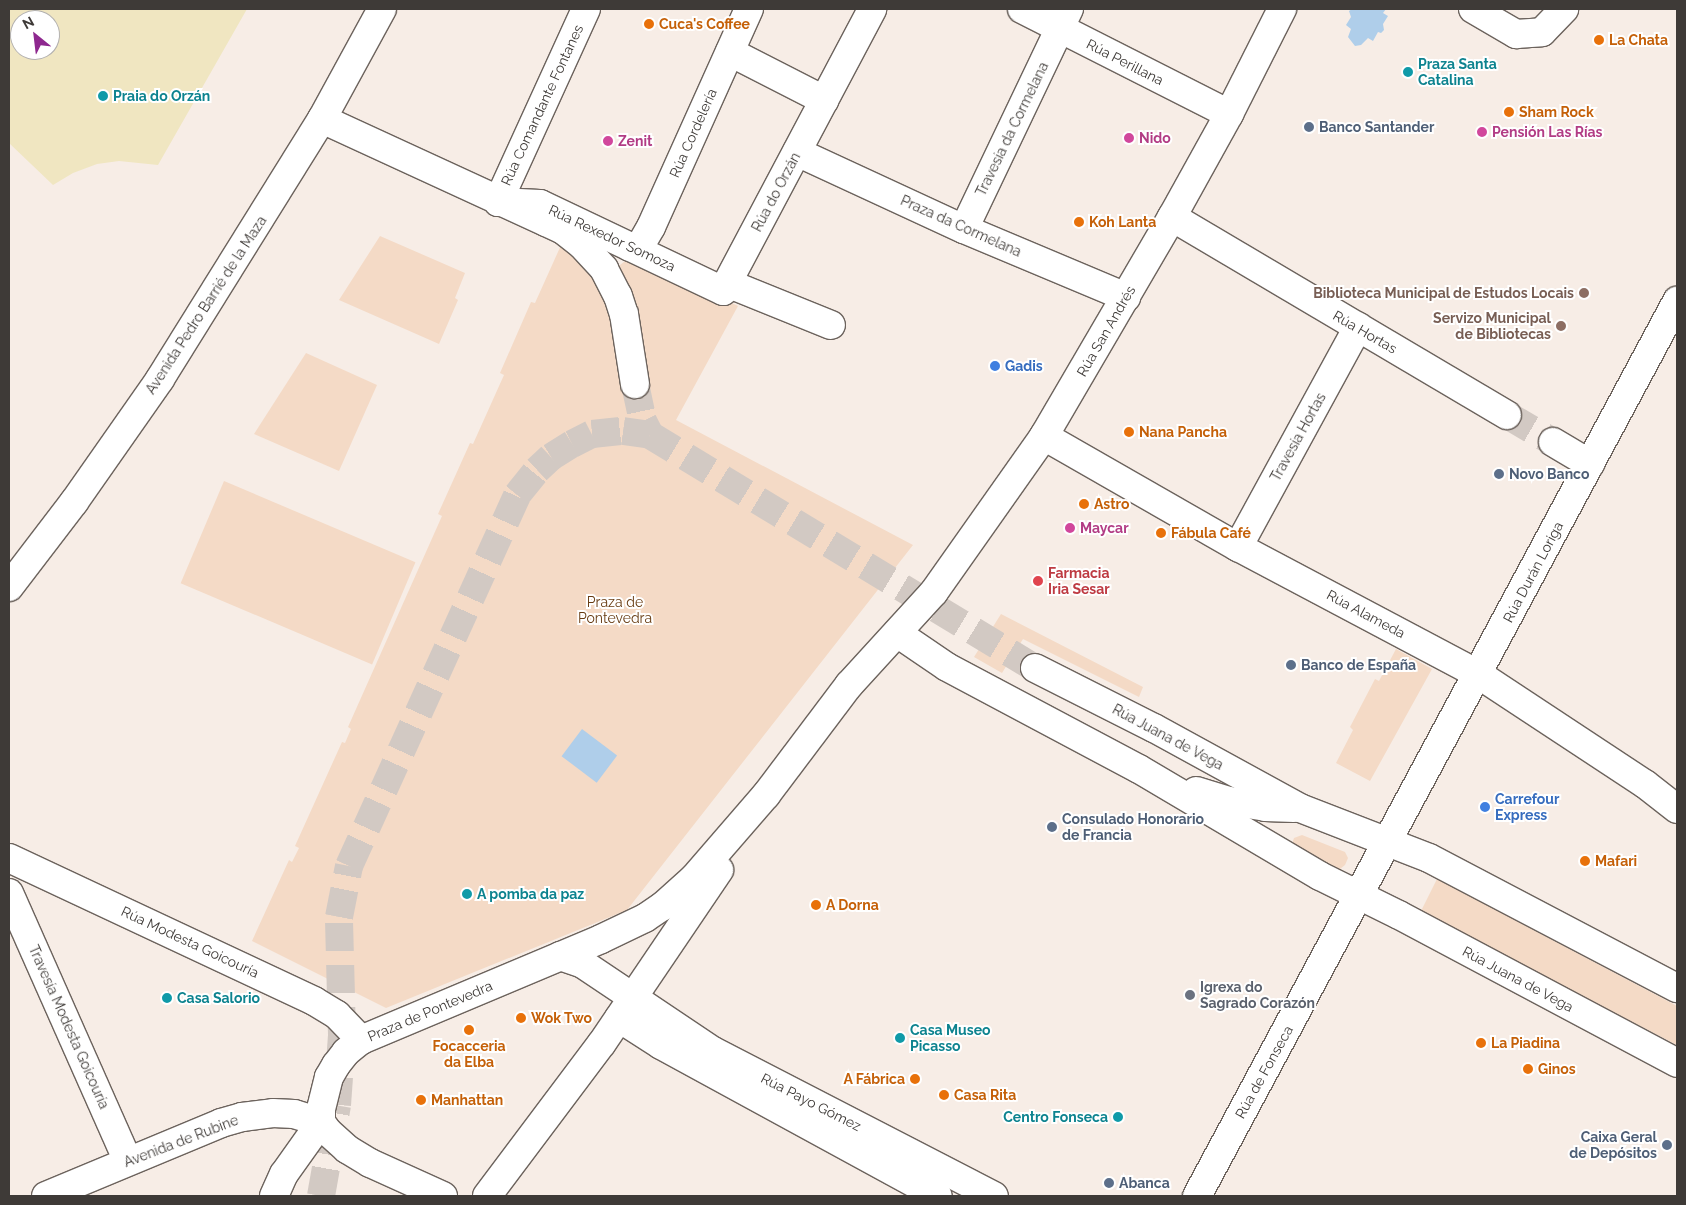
<!DOCTYPE html>
<html>
<head>
<meta charset="utf-8">
<style>
	body { margin:0 }
	#map { position:relative; width:1686px; height:1205px; overflow:hidden; background:#f7ede6; font-family:Raleway,sans-serif }
	div>[style] { position:absolute }
	[style*='--x'] { left:calc(var(--x)*1px); top:calc(var(--y)*1px); width:calc(var(--w)*1px); rotate:calc(var(--a)*1deg) }
	.green>* { inset:0; background:#f4dac6; transform-origin:0 0 }
	.sand>* { inset:0; background:#f0e6c1 }
	.water>* { inset:0; background:#afceea; transform-origin:0 0 }
	.minor-tunnel>* { height:28px; margin-top:-14px; transform-origin:0; background:repeating-linear-gradient(90deg,#d2c9c3 0 28px,transparent 0 42px) }
	.major-tunnel>* { height:28px; margin-top:-14px; transform-origin:0; background:repeating-linear-gradient(90deg,#d2c9c3 0 28px,transparent 0 42px) }
	.roads { filter:drop-shadow(1px 0 #6c635d) drop-shadow(-1px 0 #6c635d) drop-shadow(0 1px #6c635d) drop-shadow(0 -1px #6c635d) }
	.minor>* { height:28px; margin:-14px; padding:0 14px; transform-origin:14px; border-radius:14px; background:#fff }
	.major>* { height:28px; margin:-14px; padding:0 14px; transform-origin:14px; border-radius:14px; background:#fff }
	.dots>* { width:14px; height:14px; translate:-50% -50%; box-sizing:border-box; border:2px solid #fff; border-radius:50% }
	span { translate:-50% -50%; white-space:nowrap; text-align:center; line-height:1.15; -webkit-text-stroke:4px #fff; paint-order:stroke }
	.food-label { font-size:14px; color:#c56008; font-weight:700 }
	.left { translate:0 -50%; text-align:left }
	.right { translate:-100% -50%; text-align:right }
	.street-label { font-size:14px; color:#3e3a37 }
	.culture-label { font-size:14px; color:#0d838f; font-weight:700 }
	.service-label { font-size:14px; color:#4e5e75; font-weight:700 }
	.hotel-label { font-size:14px; color:#b23c85; font-weight:700 }
	.education-label { font-size:14px; color:#785e54; font-weight:700 }
	.shop-label { font-size:14px; color:#366cbe; font-weight:700 }
	.health-label { font-size:14px; color:#be3a42; font-weight:700 }
	.park-label { font-size:14px; color:#673b11 }
	.worship-label { font-size:14px; color:#5b616d; font-weight:700 }
	.frame { position:absolute; inset:0; border:10px solid #3e3a37; pointer-events:none }
	.north { position:absolute; left:10px; top:10px; width:50px; height:50px; box-sizing:border-box; background:#fff; border:1px solid #b2b0af; border-radius:50%; rotate:331deg; font-size:14px; font-weight:700; line-height:20px; text-align:center; color:#3e3a37 }
	.north::after { content:''; display:block; margin:auto; width:18px; height:22px; background:#8e288f; clip-path:polygon(50% 0,100% 100%,50% 72%,0 100%) }
</style>
</head>
<body>
<div id="map">
	<div class="green">
		<div style="clip-path:polygon(380px 236px,465px 273px,455px 298px,458px 300px,439px 344px,339px 300px)"></div>
		<div style="clip-path:polygon(562px 243px,616px 268px,633px 255px,738px 306px,676px 420px,913px 545px,627px 910px,386px 1008px,252px 941px,289px 860px,292px 862px,299px 848px,295px 846px,342px 742px,345px 743px,351px 729px,348px 727px,442px 516px,438px 514px,470px 443px,473px 444px,504px 375px,500px 373px,531px 302px,535px 303px)"></div>
		<div style="clip-path:polygon(306px 353px,377px 385px,339px 471px,254px 434px)"></div>
		<div style="left:224px;top:481px;width:208px;height:111px;rotate:23deg"></div>
		<div style="clip-path:polygon(1001px 614px,1143px 687px,1139px 697px,1023px 639px,1002px 673px,974px 657px)"></div>
		<div style="clip-path:polygon(1396px 649px,1432px 669px,1370px 781px,1336px 763px,1353px 730px,1350px 727px,1375px 679px,1379px 681px)"></div>
		<div style="clip-path:polygon(1302px 835px,1345px 852px,1348px 858px,1345px 865px,1340px 869px,1332px 868px,1292px 844px,1294px 838px)"></div>
		<div style="clip-path:polygon(1437px 879px,1677px 1006px,1677px 1045px,1420px 913px)"></div>
	</div>
	<div class="sand">
		<div style="clip-path:polygon(evenodd,9px 9px,247px 9px,158px 165px,119px 161px,97px 164px,73px 173px,53px 185px,9px 143px,9px 9px,20px 20px,50px 20px,50px 50px,20px 50px,20px 20px)"></div>
	</div>
	<div class="water">
		<div style="clip-path:polygon(1352px 9px,1386px 9px,1383px 13px,1388px 16px,1383px 24px,1384px 30px,1381px 33px,1378px 32px,1373px 41px,1368px 38px,1361px 45px,1355px 46px,1348px 37px,1351px 29px,1346px 25px,1351px 17px,1349px 11px)"></div>
		<div style="left:582px;top:729px;width:44px;height:34px;rotate:37deg"></div>
	</div>
	<div class="minor-tunnel">
		<div style="--x:1507;--y:415;--w:53;--a:30.4"></div>
	</div>
	<div class="major-tunnel">
		<div style="--x:635;--y:384;--w:38;--a:78"></div>
		<div style="--x:643;--y:421;--w:16;--a:63"></div>
		<div style="--x:321;--y:1196;--w:92;--a:-80"></div>
		<div style="--x:337;--y:1105;--w:70;--a:-85.9"></div>
		<div style="--x:342;--y:1035;--w:118;--a:-91.5"></div>
		<div style="--x:339;--y:917;--w:52;--a:-78.9"></div>
		<div style="--x:349;--y:866;--w:407;--a:-65.6"></div>
		<div style="--x:517;--y:495;--w:32;--a:-51"></div>
		<div style="--x:537;--y:470;--w:19;--a:-43"></div>
		<div style="--x:551;--y:457;--w:25;--a:-32"></div>
		<div style="--x:572;--y:444;--w:22;--a:-27"></div>
		<div style="--x:592;--y:434;--w:31;--a:-6"></div>
		<div style="--x:623;--y:431;--w:27;--a:8"></div>
		<div style="--x:650;--y:435;--w:450;--a:31.2"></div>
	</div>
	<div class="roads">
		<div class="minor">
			<div style="--x:586;--y:9;--w:212;--a:114.5"></div>
			<div style="--x:498;--y:202;--w:42;--a:2.7"></div>
			<div style="--x:540;--y:204;--w:203;--a:25.4"></div>
			<div style="--x:723;--y:291;--w:319;--a:-62.1"></div>
			<div style="--x:1022;--y:9;--w:232;--a:26.9"></div>
			<div style="--x:1473;--y:9;--w:50;--a:30.2"></div>
			<div style="--x:1516;--y:34;--w:26;--a:-4"></div>
			<div style="--x:1542;--y:32;--w:32;--a:-46"></div>
			<div style="--x:730;--y:52;--w:106;--a:27.1"></div>
			<div style="--x:797;--y:152;--w:184;--a:24.8"></div>
			<div style="--x:964;--y:229;--w:176;--a:22.8"></div>
			<div style="--x:1172;--y:217;--w:389;--a:30.6"></div>
			<div style="--x:964;--y:229;--w:244;--a:-64.5"></div>
			<div style="--x:630;--y:247;--w:10;--a:-6"></div>
			<div style="--x:640;--y:246;--w:22;--a:-60"></div>
			<div style="--x:651;--y:227;--w:239;--a:-65.8"></div>
			<div style="--x:727;--y:283;--w:112;--a:22"></div>
			<div style="--x:1044;--y:436;--w:224;--a:29.8"></div>
			<div style="--x:1238;--y:547;--w:272;--a:27.9"></div>
			<div style="--x:1478;--y:674;--w:200;--a:33.4"></div>
			<div style="--x:1645;--y:784;--w:41;--a:38"></div>
			<div style="--x:1553;--y:442;--w:43;--a:30.7"></div>
			<div style="--x:1238;--y:547;--w:251;--a:-61.4"></div>
			<div style="--x:9;--y:858;--w:337;--a:25.1"></div>
			<div style="--x:314;--y:1001;--w:27;--a:31"></div>
			<div style="--x:337;--y:1015;--w:35;--a:46"></div>
			<div style="--x:9;--y:893;--w:293;--a:66.1"></div>
			<div style="--x:560;--y:956;--w:24;--a:19"></div>
			<div style="--x:583;--y:964;--w:156;--a:33.8"></div>
			<div style="--x:713;--y:1051;--w:316;--a:27.3"></div>
			<div style="--x:619;--y:1018;--w:50;--a:32.7"></div>
			<div style="--x:661;--y:1045;--w:315;--a:28.6"></div>
			<div style="--x:46;--y:1196;--w:190;--a:-22.6"></div>
			<div style="--x:221;--y:1123;--w:22;--a:-16"></div>
			<div style="--x:242;--y:1117;--w:31;--a:-7"></div>
			<div style="--x:273;--y:1113;--w:21;--a:3"></div>
			<div style="--x:294;--y:1114;--w:28;--a:17"></div>
			<div style="--x:274;--y:1196;--w:24;--a:-66"></div>
			<div style="--x:284;--y:1174;--w:64;--a:-54.6"></div>
			<div style="--x:443;--y:1196;--w:80;--a:-155.7"></div>
			<div style="--x:370;--y:1163;--w:27;--a:-149"></div>
			<div style="--x:347;--y:1149;--w:25;--a:-138"></div>
			<div style="--x:328;--y:1132;--w:12;--a:-125"></div>
			<div style="--x:321;--y:1122;--w:13;--a:-90"></div>
			<div style="--x:321;--y:1109;--w:33;--a:-76"></div>
			<div style="--x:329;--y:1077;--w:14;--a:-60"></div>
			<div style="--x:336;--y:1065;--w:16;--a:-52"></div>
			<div style="--x:346;--y:1052;--w:19;--a:-39"></div>
			<div style="--x:361;--y:1040;--w:260;--a:-22.8"></div>
			<div style="--x:601;--y:939;--w:49;--a:-25.5"></div>
			<div style="--x:645;--y:918;--w:22;--a:-34"></div>
			<div style="--x:663;--y:906;--w:42;--a:-42.1"></div>
			<div style="--x:694;--y:878;--w:110;--a:-49.1"></div>
			<div style="--x:766;--y:795;--w:138;--a:-53"></div>
			<div style="--x:849;--y:685;--w:126;--a:-47.6"></div>
			<div style="--x:934;--y:592;--w:191;--a:-54.8"></div>
			<div style="--x:1044;--y:436;--w:254;--a:-59.7"></div>
			<div style="--x:1172;--y:217;--w:118;--a:-61"></div>
			<div style="--x:1229;--y:114;--w:118;--a:-63.2"></div>
			<div style="--x:487;--y:1196;--w:191;--a:-53.1"></div>
			<div style="--x:602;--y:1043;--w:209;--a:-55.9"></div>
			<div style="--x:1197;--y:1196;--w:1016;--a:-61.79"></div>
		</div>
		<div class="major">
			<div style="--x:322;--y:119;--w:247;--a:24.7"></div>
			<div style="--x:546;--y:222;--w:19;--a:25"></div>
			<div style="--x:563;--y:230;--w:23;--a:38"></div>
			<div style="--x:581;--y:244;--w:34;--a:47"></div>
			<div style="--x:604;--y:269;--w:30;--a:63"></div>
			<div style="--x:618;--y:296;--w:19;--a:72"></div>
			<div style="--x:624;--y:314;--w:71;--a:81.1"></div>
			<div style="--x:9;--y:587;--w:107;--a:-52.6"></div>
			<div style="--x:74;--y:502;--w:150;--a:-55"></div>
			<div style="--x:160;--y:379;--w:306;--a:-58.1"></div>
			<div style="--x:322;--y:119;--w:125;--a:-61.4"></div>
			<div style="--x:897;--y:633;--w:60;--a:34.2"></div>
			<div style="--x:947;--y:667;--w:217;--a:28"></div>
			<div style="--x:1139;--y:769;--w:210;--a:30.6"></div>
			<div style="--x:1320;--y:876;--w:88;--a:26.3"></div>
			<div style="--x:1399;--y:915;--w:315;--a:28"></div>
			<div style="--x:1035;--y:668;--w:133;--a:26.8"></div>
			<div style="--x:1154;--y:728;--w:166;--a:28.7"></div>
			<div style="--x:1300;--y:808;--w:138;--a:21.2"></div>
			<div style="--x:1429;--y:858;--w:280;--a:27.7"></div>
			<div style="--x:1196;--y:791;--w:34;--a:17"></div>
			<div style="--x:1229;--y:801;--w:36;--a:9"></div>
			<div style="--x:1265;--y:807;--w:29;--a:2"></div>
		</div>
	</div>
	<div class="dots">
		<div style="left:649px;top:24px;background:#e8710a"></div>
		<div style="left:1599px;top:40px;background:#e8710a"></div>
		<div style="left:1408px;top:72px;background:#0f9aa8"></div>
		<div style="left:103px;top:96px;background:#0f9aa8"></div>
		<div style="left:1509px;top:112px;background:#e8710a"></div>
		<div style="left:1309px;top:127px;background:#5c6f8a"></div>
		<div style="left:1482px;top:132px;background:#d1479c"></div>
		<div style="left:1129px;top:138px;background:#d1479c"></div>
		<div style="left:608px;top:141px;background:#d1479c"></div>
		<div style="left:1079px;top:222px;background:#e8710a"></div>
		<div style="left:1584px;top:293px;background:#8d6e63"></div>
		<div style="left:1561px;top:326px;background:#8d6e63"></div>
		<div style="left:995px;top:366px;background:#3f7fe0"></div>
		<div style="left:1129px;top:432px;background:#e8710a"></div>
		<div style="left:1499px;top:474px;background:#5c6f8a"></div>
		<div style="left:1084px;top:504px;background:#e8710a"></div>
		<div style="left:1070px;top:528px;background:#d1479c"></div>
		<div style="left:1161px;top:533px;background:#e8710a"></div>
		<div style="left:1038px;top:581px;background:#e0444e"></div>
		<div style="left:1291px;top:665px;background:#5c6f8a"></div>
		<div style="left:1485px;top:807px;background:#3f7fe0"></div>
		<div style="left:1052px;top:827px;background:#5c6f8a"></div>
		<div style="left:1585px;top:861px;background:#e8710a"></div>
		<div style="left:467px;top:894px;background:#0f9aa8"></div>
		<div style="left:816px;top:905px;background:#e8710a"></div>
		<div style="left:1190px;top:995px;background:#6b7280"></div>
		<div style="left:167px;top:998px;background:#0f9aa8"></div>
		<div style="left:521px;top:1018px;background:#e8710a"></div>
		<div style="left:469px;top:1030px;background:#e8710a"></div>
		<div style="left:900px;top:1038px;background:#0f9aa8"></div>
		<div style="left:1481px;top:1043px;background:#e8710a"></div>
		<div style="left:1528px;top:1069px;background:#e8710a"></div>
		<div style="left:915px;top:1079px;background:#e8710a"></div>
		<div style="left:944px;top:1095px;background:#e8710a"></div>
		<div style="left:421px;top:1100px;background:#e8710a"></div>
		<div style="left:1118px;top:1117px;background:#0f9aa8"></div>
		<div style="left:1667px;top:1145px;background:#5c6f8a"></div>
		<div style="left:1109px;top:1183px;background:#5c6f8a"></div>
	</div>
	<div class="food-label">
		<span class="left" style="left:659px;top:24px">Cuca's Coffee</span>
		<span class="left" style="left:1609px;top:40px">La Chata</span>
		<span class="left" style="left:1519px;top:112px">Sham Rock</span>
		<span class="left" style="left:1089px;top:222px">Koh Lanta</span>
		<span class="left" style="left:1139px;top:432px">Nana Pancha</span>
		<span class="left" style="left:1094px;top:504px">Astro</span>
		<span class="left" style="left:1171px;top:533px">Fábula Café</span>
		<span class="left" style="left:1595px;top:861px">Mafari</span>
		<span class="left" style="left:826px;top:905px">A Dorna</span>
		<span class="left" style="left:531px;top:1018px">Wok Two</span>
		<span class="left" style="left:1491px;top:1043px">La Piadina</span>
		<span style="left:469px;top:1054px">Focacceria<br>da Elba</span>
		<span class="left" style="left:1538px;top:1069px">Ginos</span>
		<span class="right" style="left:905px;top:1079px">A Fábrica</span>
		<span class="left" style="left:954px;top:1095px">Casa Rita</span>
		<span class="left" style="left:431px;top:1100px">Manhattan</span>
	</div>
	<div class="street-label">
		<span style="left:1125px;top:62px;rotate:27deg">Rúa Perillana</span>
		<span style="left:542px;top:105px;rotate:-65deg">Rúa Comandante Fontanes</span>
		<span style="left:1012px;top:129px;rotate:-64deg">Travesía da Cormelana</span>
		<span style="left:693px;top:133px;rotate:-66deg">Rúa Cordelería</span>
		<span style="left:776px;top:192px;rotate:-62deg">Rúa do Orzán</span>
		<span style="left:961px;top:226px;rotate:24deg">Praza da Cormelana</span>
		<span style="left:612px;top:238px;rotate:25deg">Rúa Rexedor Somoza</span>
		<span style="left:206px;top:305px;rotate:-57deg">Avenida Pedro Barrié de la Maza</span>
		<span style="left:1106px;top:331px;rotate:-60deg">Rúa San Andrés</span>
		<span style="left:1365px;top:332px;rotate:30deg">Rúa Hortas</span>
		<span style="left:1298px;top:437px;rotate:-61deg">Travesía Hortas</span>
		<span style="left:1533px;top:572px;rotate:-62deg">Rúa Durán Loriga</span>
		<span style="left:1366px;top:614px;rotate:28deg">Rúa Alameda</span>
		<span style="left:1168px;top:737px;rotate:28deg">Rúa Juana de Vega</span>
		<span style="left:190px;top:942px;rotate:25deg">Rúa Modesta Goicouría</span>
		<span style="left:1518px;top:979px;rotate:28deg">Rúa Juana de Vega</span>
		<span style="left:430px;top:1011px;rotate:-23deg">Praza de Pontevedra</span>
		<span style="left:69px;top:1027px;rotate:66deg">Travesía Modesta Goicouría</span>
		<span style="left:1264px;top:1072px;rotate:-61deg">Rúa de Fonseca</span>
		<span style="left:811px;top:1102px;rotate:27deg">Rúa Payo Gómez</span>
		<span style="left:181px;top:1141px;rotate:-21deg">Avenida de Rubine</span>
	</div>
	<div class="culture-label">
		<span class="left" style="left:1418px;top:72px">Praza Santa<br>Catalina</span>
		<span class="left" style="left:113px;top:96px">Praia do Orzán</span>
		<span class="left" style="left:477px;top:894px">A pomba da paz</span>
		<span class="left" style="left:177px;top:998px">Casa Salorio</span>
		<span class="left" style="left:910px;top:1038px">Casa Museo<br>Picasso</span>
		<span class="right" style="left:1108px;top:1117px">Centro Fonseca</span>
	</div>
	<div class="service-label">
		<span class="left" style="left:1319px;top:127px">Banco Santander</span>
		<span class="left" style="left:1509px;top:474px">Novo Banco</span>
		<span class="left" style="left:1301px;top:665px">Banco de España</span>
		<span class="left" style="left:1062px;top:827px">Consulado Honorario<br>de Francia</span>
		<span class="right" style="left:1657px;top:1145px">Caixa Geral<br>de Depósitos</span>
		<span class="left" style="left:1119px;top:1183px">Abanca</span>
	</div>
	<div class="hotel-label">
		<span class="left" style="left:1492px;top:132px">Pensión Las Rías</span>
		<span class="left" style="left:1139px;top:138px">Nido</span>
		<span class="left" style="left:618px;top:141px">Zenit</span>
		<span class="left" style="left:1080px;top:528px">Maycar</span>
	</div>
	<div class="education-label">
		<span class="right" style="left:1574px;top:293px">Biblioteca Municipal de Estudos Locais</span>
		<span class="right" style="left:1551px;top:326px">Servizo Municipal<br>de Bibliotecas</span>
	</div>
	<div class="shop-label">
		<span class="left" style="left:1005px;top:366px">Gadis</span>
		<span class="left" style="left:1495px;top:807px">Carrefour<br>Express</span>
	</div>
	<div class="health-label">
		<span class="left" style="left:1048px;top:581px">Farmacia<br>Iria Sesar</span>
	</div>
	<div class="park-label">
		<span style="left:615px;top:610px">Praza de<br>Pontevedra</span>
	</div>
	<div class="worship-label">
		<span class="left" style="left:1200px;top:995px">Igrexa do<br>Sagrado Corazón</span>
	</div>
	<div class="frame"></div>
	<div class="north">N</div>
</div>
</body>
</html>
